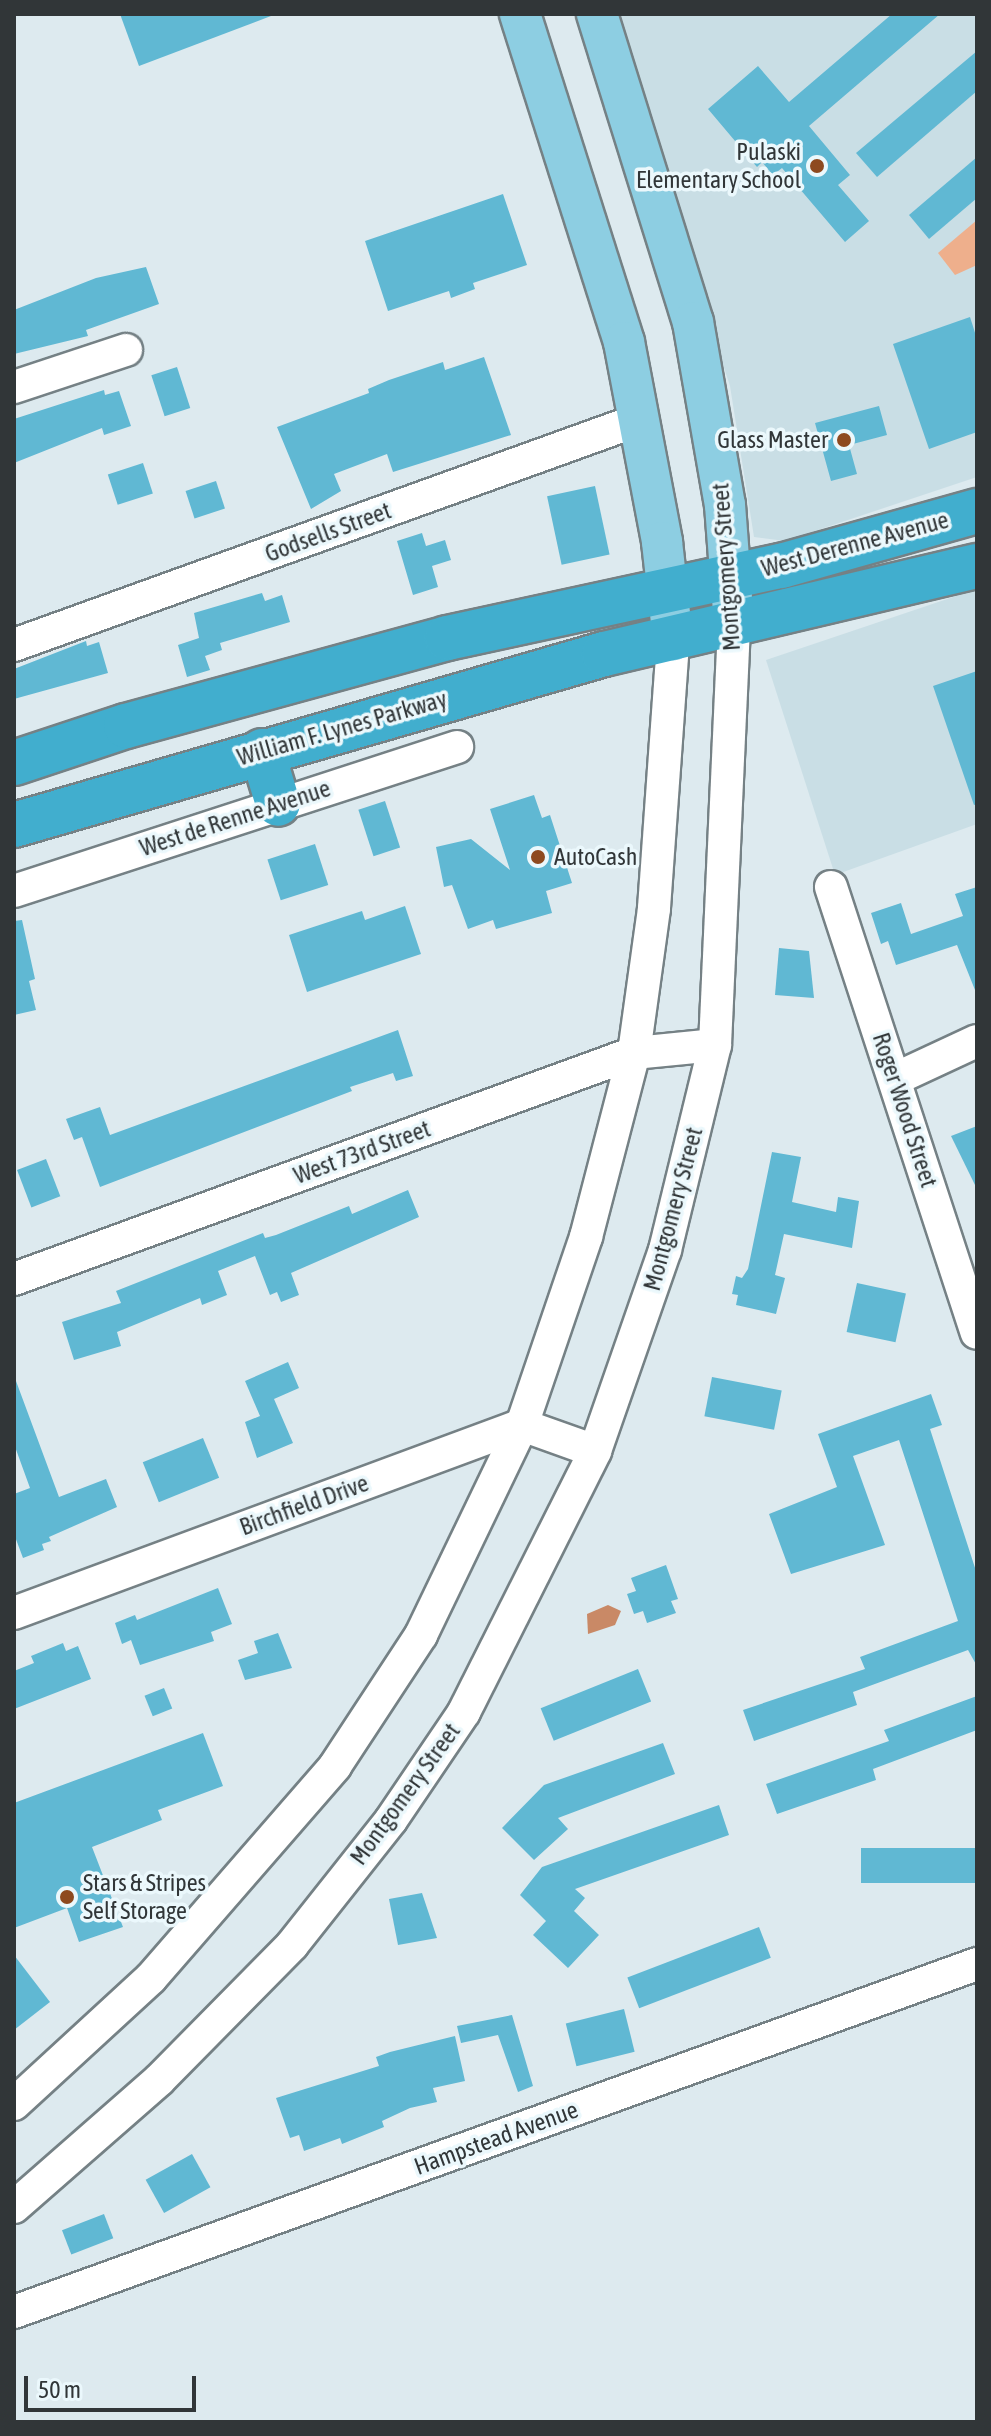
<!DOCTYPE html>
<html>
<head>
<meta charset="utf-8">
<style>
	body { margin:0 }
	#map { position:relative; width:991px; height:2436px; overflow:hidden; background:#ddeaef; font-family:"Asap Condensed",sans-serif }
	div>[style] { position:absolute }
	[style*='--x'] { left:calc(var(--x)*1px); top:calc(var(--y)*1px); width:calc(var(--w)*1px); rotate:calc(var(--a)*1deg) }
	.built>* { inset:0; background:#c9dee5 }
	.green>* { inset:0; background:#eeaf8c }
	.water>* { inset:0; background:#c98966 }
	.building>* { inset:0; background:#60b8d3; transform-origin:0 0 }
	.roads { filter:drop-shadow(2px 0 #758185) drop-shadow(-2px 0 #758185) drop-shadow(0 2px #758185) drop-shadow(0 -2px #758185) }
	.minor>* { height:32px; margin:-16px; padding:0 16px; transform-origin:16px; border-radius:16px; background:#fff }
	.major>* { height:40px; margin:-20px; padding:0 20px; transform-origin:20px; border-radius:20px; background:#8dcee2 }
	.highway>* { height:44px; margin:-22px; padding:0 22px; transform-origin:22px; border-radius:22px; background:#41aece }
	.dots>* { width:22px; height:22px; translate:-50% -50%; box-sizing:border-box; border:4px solid #ebf8fc; border-radius:50% }
	span { translate:-50% -50%; white-space:nowrap; text-align:center; line-height:1.15; -webkit-text-stroke:7px #ebf8fc; paint-order:stroke }
	.poi-label { font-size:24px; color:#313638 }
	.right { translate:-100% -50%; text-align:right }
	.left { translate:0 -50%; text-align:left }
	.street-label { font-size:24px; color:#313638 }
	.frame { position:absolute; inset:0; border:16px solid #313638; pointer-events:none }
	.scale { position:absolute; left:24px; top:2376px; width:172px; height:36px; box-sizing:border-box; border:4px solid #313638; border-top:0; padding-left:10px; font-size:24px; line-height:28px; white-space:nowrap; color:#313638; -webkit-text-stroke:6px #ebf8fc; paint-order:stroke }
</style>
</head>
<body>
<div id="map">
	<div class="built">
		<div style="clip-path:polygon(609px 14px,977px 14px,977px 477px,785px 541px,754px 537px,730px 386px)"></div>
		<div style="clip-path:polygon(977px 589px,977px 824px,835px 875px,766px 660px)"></div>
	</div>
	<div class="green">
		<div style="clip-path:polygon(977px 220px,977px 265px,955px 275px,938px 253px)"></div>
	</div>
	<div class="water">
		<div style="clip-path:polygon(608px 1605px,621px 1611px,615px 1625px,588px 1634px,587px 1614px)"></div>
	</div>
	<div class="building">
		<div style="clip-path:polygon(120px 14px,270px 14px,271px 16px,139px 66px)"></div>
		<div style="clip-path:polygon(892px 14px,940px 14px,809px 126px,850px 175px,838px 185px,869px 221px,845px 242px,782px 168px,773px 175px,762px 162px,757px 167px,708px 109px,758px 66px,789px 102px)"></div>
		<div style="clip-path:polygon(977px 51px,977px 91px,877px 177px,856px 153px)"></div>
		<div style="clip-path:polygon(977px 157px,977px 198px,929px 239px,909px 215px)"></div>
		<div style="clip-path:polygon(503px 194px,527px 265px,473px 283px,475px 289px,451px 298px,449px 291px,388px 311px,365px 241px)"></div>
		<div style="clip-path:polygon(146px 267px,159px 304px,86px 330px,88px 336px,14px 354px,14px 310px,96px 278px)"></div>
		<div style="clip-path:polygon(970px 317px,977px 339px,977px 432px,929px 449px,893px 344px)"></div>
		<div style="clip-path:polygon(484px 357px,511px 435px,393px 472px,387px 454px,334px 474px,341px 491px,311px 509px,277px 427px,369px 393px,368px 389px,389px 380px,443px 362px,445px 370px)"></div>
		<div style="left:177px;top:367px;width:43px;height:27px;rotate:72deg"></div>
		<div style="clip-path:polygon(104px 390px,105px 395px,119px 391px,131px 426px,104px 435px,102px 428px,14px 463px,14px 419px)"></div>
		<div style="clip-path:polygon(879px 406px,887px 435px,849px 445px,857px 474px,831px 481px,815px 423px)"></div>
		<div style="left:143px;top:463px;width:32px;height:37px;rotate:72deg"></div>
		<div style="left:216px;top:481px;width:29px;height:32px;rotate:72deg"></div>
		<div style="left:595px;top:486px;width:70px;height:49px;rotate:78deg"></div>
		<div style="clip-path:polygon(422px 533px,426px 546px,445px 540px,451px 560px,432px 566px,438px 587px,413px 595px,397px 541px)"></div>
		<div style="clip-path:polygon(262px 593px,265px 601px,282px 595px,290px 622px,220px 643px,222px 650px,205px 656px,210px 670px,187px 677px,178px 645px,199px 638px,194px 613px)"></div>
		<div style="clip-path:polygon(86px 641px,87px 646px,99px 642px,108px 673px,14px 699px,14px 669px)"></div>
		<div style="clip-path:polygon(977px 671px,977px 804px,974px 805px,933px 686px)"></div>
		<div style="clip-path:polygon(534px 795px,542px 818px,550px 815px,572px 883px,546px 891px,552px 913px,496px 929px,493px 920px,468px 929px,452px 885px,444px 887px,436px 847px,471px 839px,510px 870px,490px 809px)"></div>
		<div style="left:385px;top:801px;width:49px;height:28px;rotate:72deg"></div>
		<div style="left:315px;top:844px;width:43px;height:50px;rotate:72deg"></div>
		<div style="clip-path:polygon(977px 887px,977px 995px,957px 945px,896px 965px,888px 941px,881px 944px,871px 913px,901px 903px,911px 934px,963px 916px,955px 894px)"></div>
		<div style="clip-path:polygon(405px 906px,421px 954px,307px 992px,289px 935px,362px 911px,365px 920px)"></div>
		<div style="clip-path:polygon(22px 920px,35px 979px,29px 981px,36px 1010px,14px 1015px,14px 921px)"></div>
		<div style="clip-path:polygon(779px 948px,809px 951px,814px 998px,775px 995px)"></div>
		<div style="clip-path:polygon(398px 1030px,413px 1076px,396px 1081px,393px 1073px,350px 1087px,352px 1091px,100px 1187px,82px 1137px,74px 1140px,66px 1119px,100px 1107px,110px 1135px)"></div>
		<div style="clip-path:polygon(977px 1126px,977px 1184px,975px 1185px,951px 1136px)"></div>
		<div style="clip-path:polygon(772px 1152px,801px 1157px,792px 1202px,836px 1212px,838px 1197px,859px 1201px,852px 1248px,784px 1234px,775px 1275px,785px 1278px,776px 1314px,736px 1305px,738px 1295px,732px 1294px,736px 1276px,742px 1278px,748px 1269px)"></div>
		<div style="left:46px;top:1159px;width:40px;height:31px;rotate:69deg"></div>
		<div style="clip-path:polygon(408px 1190px,419px 1217px,291px 1273px,299px 1295px,281px 1302px,277px 1292px,270px 1295px,255px 1256px,218px 1271px,227px 1295px,202px 1305px,200px 1298px,117px 1332px,121px 1346px,74px 1360px,62px 1322px,121px 1303px,116px 1291px,263px 1233px,265px 1238px,276px 1235px,349px 1206px,352px 1214px)"></div>
		<div style="left:857px;top:1283px;width:50px;height:50px;rotate:12deg"></div>
		<div style="clip-path:polygon(288px 1362px,299px 1388px,274px 1399px,293px 1443px,257px 1458px,245px 1422px,260px 1416px,245px 1381px)"></div>
		<div style="left:712px;top:1377px;width:71px;height:40px;rotate:11deg"></div>
		<div style="clip-path:polygon(16px 1381px,59px 1497px,106px 1479px,117px 1507px,49px 1537px,51px 1541px,42px 1544px,44px 1550px,23px 1558px,14px 1534px,14px 1494px,30px 1488px,14px 1444px)"></div>
		<div style="clip-path:polygon(931px 1394px,942px 1425px,930px 1429px,977px 1574px,977px 1666px,968px 1650px,853px 1692px,857px 1705px,754px 1741px,743px 1710px,865px 1669px,860px 1657px,958px 1621px,899px 1440px,853px 1456px,885px 1545px,791px 1574px,769px 1514px,837px 1487px,818px 1434px)"></div>
		<div style="left:203px;top:1438px;width:43px;height:65px;rotate:68deg"></div>
		<div style="clip-path:polygon(666px 1565px,678px 1599px,671px 1601px,676px 1613px,647px 1623px,643px 1611px,634px 1614px,627px 1594px,636px 1591px,631px 1578px)"></div>
		<div style="clip-path:polygon(218px 1588px,232px 1624px,211px 1632px,214px 1641px,140px 1665px,131px 1640px,122px 1644px,115px 1623px,135px 1615px,137px 1620px)"></div>
		<div style="clip-path:polygon(278px 1633px,292px 1668px,245px 1680px,238px 1660px,258px 1653px,254px 1641px)"></div>
		<div style="clip-path:polygon(63px 1643px,66px 1651px,78px 1646px,91px 1679px,14px 1709px,14px 1671px,34px 1663px,31px 1656px)"></div>
		<div style="left:638px;top:1669px;width:35px;height:105px;rotate:68deg"></div>
		<div style="left:164px;top:1688px;width:22px;height:21px;rotate:68deg"></div>
		<div style="clip-path:polygon(977px 1696px,977px 1730px,873px 1769px,876px 1780px,777px 1814px,766px 1784px,889px 1741px,884px 1730px)"></div>
		<div style="clip-path:polygon(203px 1733px,223px 1786px,158px 1810px,162px 1820px,92px 1847px,123px 1927px,79px 1942px,67px 1908px,14px 1928px,14px 1803px)"></div>
		<div style="clip-path:polygon(663px 1743px,675px 1774px,558px 1818px,568px 1829px,534px 1860px,502px 1828px,544px 1785px)"></div>
		<div style="clip-path:polygon(719px 1805px,729px 1835px,575px 1889px,585px 1898px,574px 1911px,599px 1935px,568px 1968px,533px 1935px,546px 1921px,520px 1895px,542px 1867px)"></div>
		<div style="left:977px;top:1848px;width:35px;height:116px;rotate:90deg"></div>
		<div style="clip-path:polygon(422px 1893px,437px 1938px,398px 1945px,389px 1899px)"></div>
		<div style="left:759px;top:1927px;width:33px;height:141px;rotate:69deg"></div>
		<div style="clip-path:polygon(14px 1955px,50px 2002px,14px 2030px)"></div>
		<div style="left:624px;top:2009px;width:44px;height:60px;rotate:76deg"></div>
		<div style="clip-path:polygon(512px 2015px,533px 2086px,518px 2092px,498px 2035px,461px 2043px,457px 2026px)"></div>
		<div style="clip-path:polygon(455px 2036px,465px 2081px,433px 2088px,437px 2102px,410px 2108px,382px 2121px,384px 2127px,342px 2144px,340px 2138px,304px 2151px,299px 2135px,290px 2138px,276px 2098px,379px 2066px,376px 2057px,390px 2052px)"></div>
		<div style="left:192px;top:2154px;width:38px;height:53px;rotate:61deg"></div>
		<div style="left:104px;top:2214px;width:26px;height:45px;rotate:69deg"></div>
	</div>
	<div class="roads">
		<div class="minor">
			<div style="--x:14;--y:387;--w:118;--a:-18.3"></div>
			<div style="--x:14;--y:645;--w:666;--a:-19.82"></div>
			<div style="--x:831;--y:887;--w:469;--a:71.9"></div>
			<div style="--x:14;--y:891;--w:466;--a:-18"></div>
			<div style="--x:895;--y:1079;--w:90;--a:-24.9"></div>
			<div style="--x:14;--y:1279;--w:660;--a:-20.03"></div>
			<div style="--x:634;--y:1053;--w:81;--a:-5.6"></div>
			<div style="--x:14;--y:1613;--w:542;--a:-20.31"></div>
			<div style="--x:522;--y:1425;--w:77;--a:19.6"></div>
			<div style="--x:14;--y:2104;--w:186;--a:-42.6"></div>
			<div style="--x:151;--y:1978;--w:281;--a:-49"></div>
			<div style="--x:335;--y:1766;--w:157;--a:-56.7"></div>
			<div style="--x:421;--y:1635;--w:233;--a:-64.3"></div>
			<div style="--x:522;--y:1425;--w:199;--a:-71.2"></div>
			<div style="--x:586;--y:1237;--w:190;--a:-75.4"></div>
			<div style="--x:634;--y:1053;--w:146;--a:-82.1"></div>
			<div style="--x:654;--y:908;--w:269;--a:-85.9"></div>
			<div style="--x:14;--y:2207;--w:193;--a:-41.2"></div>
			<div style="--x:159;--y:2080;--w:190;--a:-45.4"></div>
			<div style="--x:292;--y:1945;--w:159;--a:-51.6"></div>
			<div style="--x:391;--y:1820;--w:130;--a:-55.9"></div>
			<div style="--x:464;--y:1712;--w:292;--a:-63.3"></div>
			<div style="--x:595;--y:1451;--w:213;--a:-70.8"></div>
			<div style="--x:665;--y:1250;--w:211;--a:-76.3"></div>
			<div style="--x:715;--y:1045;--w:421;--a:-87.4"></div>
			<div style="--x:14;--y:2312;--w:1024;--a:-19.87"></div>
		</div>
		<div class="major">
			<div style="--x:520;--y:14;--w:344;--a:72.4"></div>
			<div style="--x:624;--y:342;--w:204;--a:79.2"></div>
			<div style="--x:662;--y:542;--w:99;--a:83.6"></div>
			<div style="--x:597;--y:14;--w:323;--a:72.7"></div>
			<div style="--x:693;--y:322;--w:186;--a:80.1"></div>
			<div style="--x:725;--y:505;--w:119;--a:85.7"></div>
		</div>
		<div class="highway">
			<div style="--x:262;--y:751;--w:55;--a:73.2"></div>
			<div style="--x:14;--y:763;--w:118;--a:-18.3"></div>
			<div style="--x:126;--y:726;--w:333;--a:-15.3"></div>
			<div style="--x:447;--y:638;--w:342;--a:-12.2"></div>
			<div style="--x:781;--y:566;--w:204;--a:-15.7"></div>
			<div style="--x:14;--y:825;--w:614;--a:-16.16"></div>
			<div style="--x:604;--y:654;--w:383;--a:-13.3"></div>
		</div>
	</div>
	<div class="dots">
		<div style="left:817px;top:166px;background:#8e4a1f"></div>
		<div style="left:844px;top:440px;background:#8e4a1f"></div>
		<div style="left:538px;top:857px;background:#8e4a1f"></div>
		<div style="left:67px;top:1897px;background:#8e4a1f"></div>
	</div>
	<div class="poi-label">
		<span class="right" style="left:801px;top:166px">Pulaski<br>Elementary School</span>
		<span class="right" style="left:828px;top:440px">Glass Master</span>
		<span class="left" style="left:554px;top:857px">AutoCash</span>
		<span class="left" style="left:83px;top:1897px">Stars &amp; Stripes<br>Self Storage</span>
	</div>
	<div class="street-label">
		<span style="left:328px;top:532px;rotate:-20deg">Godsells Street</span>
		<span style="left:855px;top:544px;rotate:-15deg">West Derenne Avenue</span>
		<span style="left:726px;top:567px;rotate:-94deg">Montgomery Street</span>
		<span style="left:342px;top:728px;rotate:-16deg">William F. Lynes Parkway</span>
		<span style="left:235px;top:818px;rotate:-18deg">West de Renne Avenue</span>
		<span style="left:905px;top:1110px;rotate:72deg">Roger Wood Street</span>
		<span style="left:362px;top:1152px;rotate:-20deg">West 73rd Street</span>
		<span style="left:673px;top:1209px;rotate:-75deg">Montgomery Street</span>
		<span style="left:304px;top:1505px;rotate:-20deg">Birchfield Drive</span>
		<span style="left:405px;top:1794px;rotate:-54deg">Montgomery Street</span>
		<span style="left:496px;top:2138px;rotate:-20deg">Hampstead Avenue</span>
	</div>
	<div class="frame"></div>
	<div class="scale">50 m</div>
</div>
</body>
</html>
